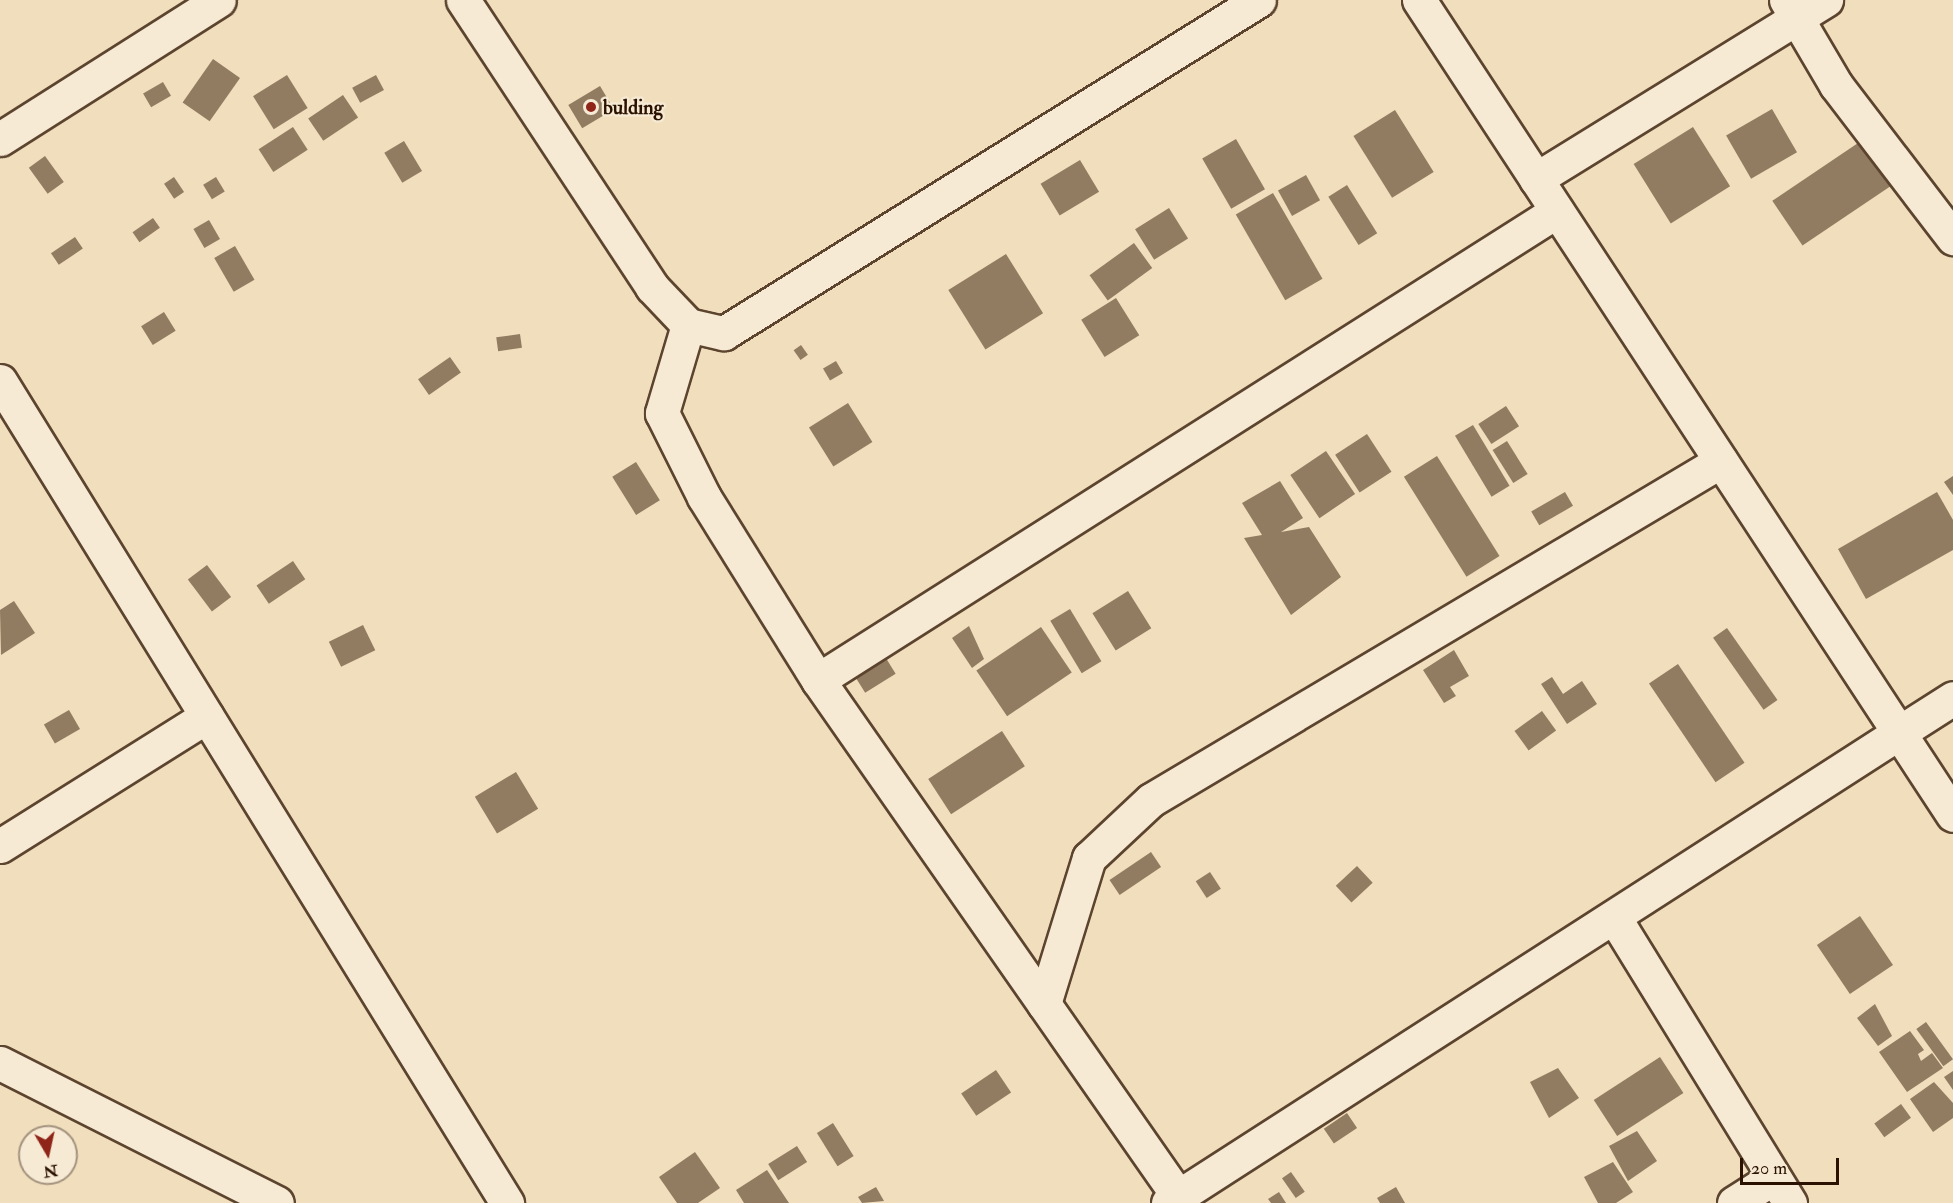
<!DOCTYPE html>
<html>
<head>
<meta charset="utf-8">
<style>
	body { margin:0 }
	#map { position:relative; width:1953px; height:1203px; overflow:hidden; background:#f1debd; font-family:"IM FELL Double Pica",serif }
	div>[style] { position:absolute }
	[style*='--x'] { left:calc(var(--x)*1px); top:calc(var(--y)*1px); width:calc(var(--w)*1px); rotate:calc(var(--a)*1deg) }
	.building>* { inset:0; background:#917c62; transform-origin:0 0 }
	.roads { filter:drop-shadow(2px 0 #5c442f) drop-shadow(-2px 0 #5c442f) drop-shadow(0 2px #5c442f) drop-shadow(0 -2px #5c442f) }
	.minor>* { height:33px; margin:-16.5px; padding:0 16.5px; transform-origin:16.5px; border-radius:16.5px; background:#f6ead4 }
	.dots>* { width:16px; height:16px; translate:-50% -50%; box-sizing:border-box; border:3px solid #f6ead4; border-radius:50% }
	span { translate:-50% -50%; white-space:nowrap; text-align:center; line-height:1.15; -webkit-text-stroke:4.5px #f6ead4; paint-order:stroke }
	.poi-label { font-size:20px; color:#2a1100; font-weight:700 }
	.left { translate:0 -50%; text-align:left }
	.north { position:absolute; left:18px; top:1125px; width:60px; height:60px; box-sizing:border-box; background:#f6ead4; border:2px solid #a4937f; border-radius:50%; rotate:171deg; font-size:16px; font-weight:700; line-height:24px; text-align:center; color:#2a1100 }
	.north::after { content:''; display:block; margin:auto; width:21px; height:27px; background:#8f2418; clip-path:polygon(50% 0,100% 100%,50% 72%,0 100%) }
	.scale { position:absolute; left:1740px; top:1158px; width:99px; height:27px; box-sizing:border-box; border:3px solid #2a1100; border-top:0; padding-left:8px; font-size:18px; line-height:21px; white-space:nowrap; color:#2a1100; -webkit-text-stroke:4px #f6ead4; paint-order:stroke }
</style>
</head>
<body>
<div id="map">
	<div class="building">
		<div style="left:213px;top:59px;width:33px;height:53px;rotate:35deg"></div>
		<div style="left:287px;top:75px;width:39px;height:40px;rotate:58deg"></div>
		<div style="left:376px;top:75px;width:17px;height:27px;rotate:62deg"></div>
		<div style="left:163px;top:82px;width:16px;height:23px;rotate:60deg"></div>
		<div style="left:600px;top:86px;width:27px;height:37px;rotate:59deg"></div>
		<div style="left:343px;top:95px;width:27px;height:42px;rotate:56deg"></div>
		<div style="left:1772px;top:109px;width:50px;height:53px;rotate:60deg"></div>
		<div style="left:1395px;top:110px;width:73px;height:49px;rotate:58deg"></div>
		<div style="left:293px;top:127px;width:27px;height:41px;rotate:57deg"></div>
		<div style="left:1693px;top:127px;width:70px;height:70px;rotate:58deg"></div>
		<div style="left:1236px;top:139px;width:58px;height:39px;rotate:60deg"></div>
		<div style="left:404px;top:141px;width:35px;height:23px;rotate:59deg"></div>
		<div style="left:1861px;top:141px;width:54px;height:107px;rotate:56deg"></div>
		<div style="left:45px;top:156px;width:32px;height:20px;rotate:54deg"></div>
		<div style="left:1080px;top:160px;width:37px;height:46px;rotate:59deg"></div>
		<div style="left:1306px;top:175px;width:29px;height:32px;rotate:61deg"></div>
		<div style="left:174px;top:177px;width:18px;height:12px;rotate:56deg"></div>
		<div style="left:216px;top:177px;width:17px;height:15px;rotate:59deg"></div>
		<div style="left:1347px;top:185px;width:57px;height:22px;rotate:58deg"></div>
		<div style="left:1273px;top:193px;width:99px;height:43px;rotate:60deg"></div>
		<div style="left:1169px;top:208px;width:36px;height:40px;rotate:58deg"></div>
		<div style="left:153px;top:218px;width:12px;height:25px;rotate:55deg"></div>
		<div style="left:209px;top:220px;width:22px;height:18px;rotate:60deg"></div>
		<div style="left:75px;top:237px;width:14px;height:29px;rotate:56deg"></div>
		<div style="left:1134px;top:243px;width:31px;height:55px;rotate:54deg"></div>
		<div style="left:235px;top:246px;width:39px;height:24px;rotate:60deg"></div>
		<div style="left:1006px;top:254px;width:70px;height:68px;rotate:58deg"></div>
		<div style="left:1116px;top:298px;width:44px;height:41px;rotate:58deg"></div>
		<div style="left:164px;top:312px;width:22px;height:27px;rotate:58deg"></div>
		<div style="left:520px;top:334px;width:14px;height:24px;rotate:82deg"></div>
		<div style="left:801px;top:345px;width:12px;height:9px;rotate:55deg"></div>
		<div style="left:450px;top:357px;width:19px;height:39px;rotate:55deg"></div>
		<div style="left:836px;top:361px;width:14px;height:15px;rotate:60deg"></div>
		<div style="left:848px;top:403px;width:46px;height:46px;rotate:58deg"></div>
		<div style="left:1506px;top:406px;width:24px;height:33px;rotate:57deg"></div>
		<div style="left:1473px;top:425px;width:71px;height:21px;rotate:59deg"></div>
		<div style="left:1367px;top:434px;width:45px;height:38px;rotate:57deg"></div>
		<div style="left:1507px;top:441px;width:39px;height:17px;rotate:58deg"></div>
		<div style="left:1326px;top:451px;width:52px;height:43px;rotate:56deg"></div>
		<div style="left:1437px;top:456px;width:118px;height:39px;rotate:58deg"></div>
		<div style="left:636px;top:462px;width:45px;height:28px;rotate:58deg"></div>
		<div style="clip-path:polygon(1953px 476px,1953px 495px,1944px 482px)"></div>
		<div style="clip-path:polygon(1280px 481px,1303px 518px,1281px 532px,1309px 527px,1341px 577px,1291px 615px,1244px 538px,1262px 535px,1242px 503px)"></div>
		<div style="left:1565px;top:492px;width:16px;height:39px;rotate:60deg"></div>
		<div style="clip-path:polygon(1937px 492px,1953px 520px,1953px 550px,1866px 599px,1838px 549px)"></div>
		<div style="left:293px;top:561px;width:22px;height:44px;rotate:56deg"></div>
		<div style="left:207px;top:565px;width:40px;height:24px;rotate:53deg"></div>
		<div style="left:1128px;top:591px;width:44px;height:42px;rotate:58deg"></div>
		<div style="clip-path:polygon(14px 601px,35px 633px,1px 655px,0 610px)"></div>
		<div style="left:1070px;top:609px;width:61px;height:23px;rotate:59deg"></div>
		<div style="left:363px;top:625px;width:28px;height:38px;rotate:64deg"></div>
		<div style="clip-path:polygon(969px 626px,984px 659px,972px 668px,952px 638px)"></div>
		<div style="left:1041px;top:627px;width:55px;height:78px;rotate:56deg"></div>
		<div style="left:1727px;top:628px;width:88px;height:17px;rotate:55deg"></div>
		<div style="clip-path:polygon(1454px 650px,1469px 676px,1450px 687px,1456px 696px,1444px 703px,1423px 670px)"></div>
		<div style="left:884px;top:655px;width:22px;height:36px;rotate:58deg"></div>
		<div style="left:1678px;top:664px;width:119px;height:35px;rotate:56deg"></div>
		<div style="clip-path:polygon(1552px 677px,1563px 694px,1582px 681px,1597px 704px,1567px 724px,1541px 684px)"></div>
		<div style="left:69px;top:710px;width:22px;height:29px;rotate:60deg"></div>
		<div style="left:1542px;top:711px;width:24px;height:34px;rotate:54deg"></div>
		<div style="left:1002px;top:731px;width:42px;height:88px;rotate:57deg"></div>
		<div style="left:516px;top:772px;width:43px;height:48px;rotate:59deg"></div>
		<div style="left:1151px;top:852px;width:18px;height:50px;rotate:56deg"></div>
		<div style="left:1357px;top:866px;width:23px;height:29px;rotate:47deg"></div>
		<div style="left:1210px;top:872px;width:20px;height:17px;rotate:57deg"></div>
		<div style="left:1860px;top:916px;width:59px;height:52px;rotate:56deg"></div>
		<div style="clip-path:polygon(1875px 1004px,1892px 1036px,1878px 1046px,1857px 1018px)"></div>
		<div style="left:1926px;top:1022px;width:46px;height:12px;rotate:54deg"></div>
		<div style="clip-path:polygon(1910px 1031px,1924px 1050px,1918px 1054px,1921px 1061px,1932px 1053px,1943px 1068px,1907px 1092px,1879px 1052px)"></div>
		<div style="left:1660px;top:1057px;width:43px;height:79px;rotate:57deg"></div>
		<div style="clip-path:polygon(1558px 1068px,1579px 1098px,1549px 1118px,1530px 1082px)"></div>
		<div style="left:996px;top:1070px;width:27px;height:42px;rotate:56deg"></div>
		<div style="clip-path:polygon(1953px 1071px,1953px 1090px,1944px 1077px)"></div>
		<div style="clip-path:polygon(1934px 1082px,1953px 1103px,1953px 1118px,1933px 1132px,1910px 1099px)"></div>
		<div style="left:1901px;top:1104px;width:17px;height:33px;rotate:54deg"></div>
		<div style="left:1347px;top:1113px;width:18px;height:28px;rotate:56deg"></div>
		<div style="left:833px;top:1123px;width:39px;height:19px;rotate:58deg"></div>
		<div style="clip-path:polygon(1637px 1131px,1657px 1161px,1628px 1181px,1609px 1146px)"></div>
		<div style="left:797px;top:1146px;width:19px;height:34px;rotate:58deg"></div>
		<div style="clip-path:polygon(695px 1152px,720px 1188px,698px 1203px,677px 1203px,659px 1177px)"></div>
		<div style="clip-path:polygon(1613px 1162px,1633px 1192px,1616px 1203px,1598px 1203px,1584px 1177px)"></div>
		<div style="clip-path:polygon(767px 1170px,789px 1203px,744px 1203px,736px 1190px)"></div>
		<div style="left:1291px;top:1172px;width:24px;height:11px;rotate:55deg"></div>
		<div style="clip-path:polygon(876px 1187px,884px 1201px,862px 1203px,858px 1197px)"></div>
		<div style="clip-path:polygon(1396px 1187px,1405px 1203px,1380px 1203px,1377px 1198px)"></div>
		<div style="clip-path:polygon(1279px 1192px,1286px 1203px,1271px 1203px,1268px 1199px)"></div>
	</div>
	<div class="roads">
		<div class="minor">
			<div style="--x:463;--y:0;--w:344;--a:56.6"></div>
			<div style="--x:652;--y:287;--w:52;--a:46.5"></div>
			<div style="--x:688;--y:325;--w:37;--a:13"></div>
			<div style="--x:724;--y:333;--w:630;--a:-31.9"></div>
			<div style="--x:1419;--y:0;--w:974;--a:56.77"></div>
			<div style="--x:1786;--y:0;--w:99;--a:59.5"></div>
			<div style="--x:1836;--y:85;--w:193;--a:52.6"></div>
			<div style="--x:0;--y:139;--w:259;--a:-32.4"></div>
			<div style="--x:1536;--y:179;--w:341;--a:-31.7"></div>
			<div style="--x:688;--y:325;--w:92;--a:106.5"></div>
			<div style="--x:662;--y:413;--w:94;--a:63.4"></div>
			<div style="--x:704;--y:497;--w:216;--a:58.1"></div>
			<div style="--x:818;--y:680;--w:629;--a:55.1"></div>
			<div style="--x:0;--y:381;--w:966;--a:58.33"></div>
			<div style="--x:818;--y:680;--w:875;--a:-32.4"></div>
			<div style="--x:0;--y:846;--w:244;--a:-32.1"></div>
			<div style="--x:1614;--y:917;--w:336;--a:58.4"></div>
			<div style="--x:1044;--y:1004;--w:153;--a:-72.9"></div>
			<div style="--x:1089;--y:858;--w:85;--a:-43.1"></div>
			<div style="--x:1151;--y:800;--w:663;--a:-30.74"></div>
			<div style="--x:0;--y:1063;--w:310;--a:26.8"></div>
			<div style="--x:1168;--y:1203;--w:933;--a:-32.75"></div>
			<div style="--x:1734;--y:1203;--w:46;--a:-32.7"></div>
		</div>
	</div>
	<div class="dots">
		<div style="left:591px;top:107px;background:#8f2418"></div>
	</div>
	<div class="poi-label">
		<span class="left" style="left:603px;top:107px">bulding</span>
	</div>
	<div class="north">N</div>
	<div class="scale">20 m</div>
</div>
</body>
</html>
